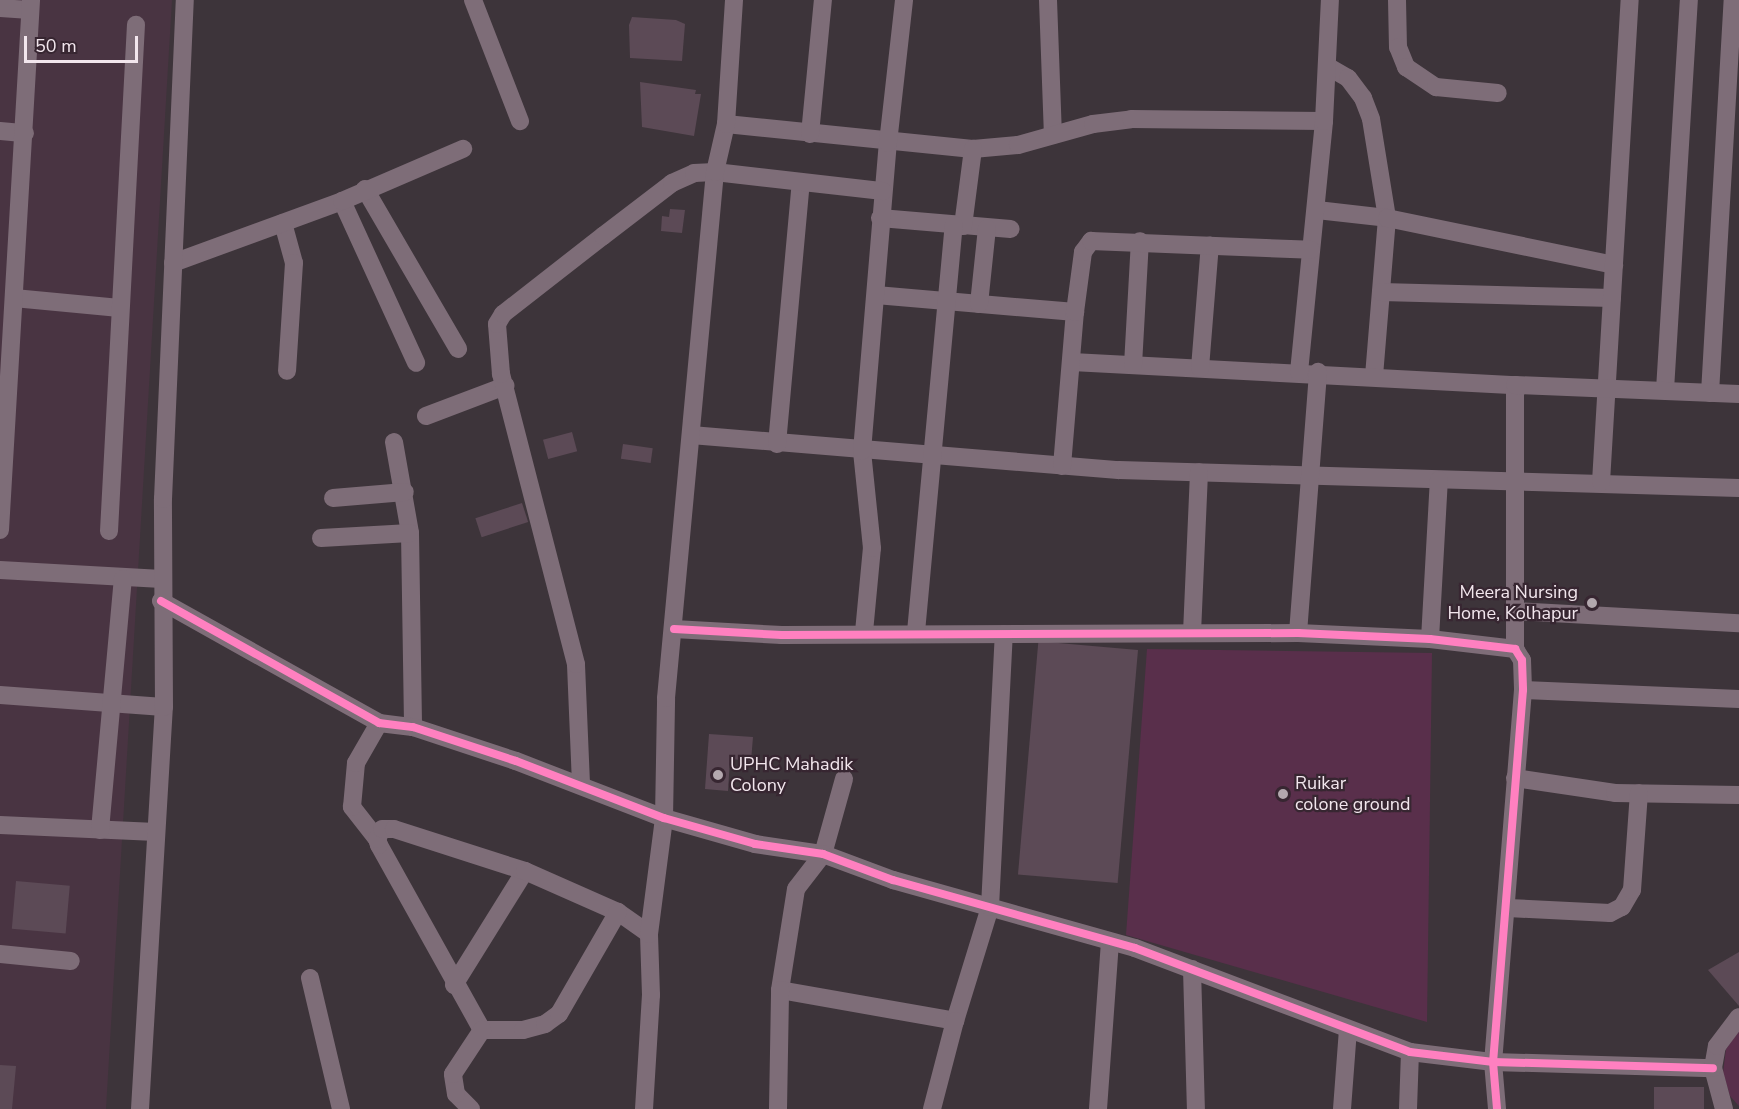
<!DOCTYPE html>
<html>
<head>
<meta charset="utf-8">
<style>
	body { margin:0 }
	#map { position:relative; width:1739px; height:1109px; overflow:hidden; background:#3d343a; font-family:"Nunito Sans",sans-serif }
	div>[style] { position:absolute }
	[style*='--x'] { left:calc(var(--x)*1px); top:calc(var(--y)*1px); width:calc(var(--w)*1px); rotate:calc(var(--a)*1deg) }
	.built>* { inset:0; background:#493442 }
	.green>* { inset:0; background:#592f4b }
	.building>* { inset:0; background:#5c4a56; transform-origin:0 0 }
	.minor>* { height:18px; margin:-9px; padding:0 9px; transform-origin:9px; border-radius:9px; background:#7e6d78 }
	.cycleway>* { height:8px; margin:-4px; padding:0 4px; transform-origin:4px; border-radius:4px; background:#ff80c0 }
	.dots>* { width:16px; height:16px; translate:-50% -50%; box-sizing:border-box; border:3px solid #372631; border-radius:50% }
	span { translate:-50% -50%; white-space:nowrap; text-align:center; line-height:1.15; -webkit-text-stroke:4.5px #372631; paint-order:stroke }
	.poi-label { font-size:18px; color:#f2e6ed }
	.right { translate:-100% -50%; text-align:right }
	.left { translate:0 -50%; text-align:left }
	.scale { position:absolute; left:24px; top:36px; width:114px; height:27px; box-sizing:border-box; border:3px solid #f2e6ed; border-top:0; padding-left:8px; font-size:18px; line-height:21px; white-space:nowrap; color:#f2e6ed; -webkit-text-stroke:4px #372631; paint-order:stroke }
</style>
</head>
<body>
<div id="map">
	<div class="built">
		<div style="clip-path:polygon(0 0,172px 0,106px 1109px,0 1109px)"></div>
	</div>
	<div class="green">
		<div style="clip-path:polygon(1147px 649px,1432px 653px,1427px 1022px,1126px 935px)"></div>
		<div style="clip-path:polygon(1739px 1031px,1739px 1106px,1730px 1096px,1723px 1073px,1726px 1049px)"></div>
	</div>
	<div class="building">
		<div style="clip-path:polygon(632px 17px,676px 20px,685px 24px,682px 61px,630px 58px,629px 25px)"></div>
		<div style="clip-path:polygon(640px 82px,696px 90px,695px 94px,701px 94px,694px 136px,642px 127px)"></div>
		<div style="clip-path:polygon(670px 209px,685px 210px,682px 233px,661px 231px,662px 216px,669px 217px)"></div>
		<div style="left:572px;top:432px;width:20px;height:30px;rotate:75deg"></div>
		<div style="left:623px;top:444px;width:30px;height:15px;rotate:8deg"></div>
		<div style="left:522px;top:503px;width:20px;height:49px;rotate:72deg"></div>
		<div style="left:1138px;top:650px;width:234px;height:100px;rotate:95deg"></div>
		<div style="clip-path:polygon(709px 734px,753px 737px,751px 761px,730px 759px,728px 791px,705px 789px)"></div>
		<div style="left:16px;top:881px;width:54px;height:48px;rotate:5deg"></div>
		<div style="clip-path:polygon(1739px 952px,1739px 1006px,1708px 970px)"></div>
		<div style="clip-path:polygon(0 1065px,16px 1066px,12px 1109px,0 1109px)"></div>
		<div style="left:1654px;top:1087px;width:50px;height:22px"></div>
	</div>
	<div class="minor">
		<div style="--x:473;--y:0;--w:130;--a:68.8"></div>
		<div style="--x:1048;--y:0;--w:135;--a:87.9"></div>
		<div style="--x:1397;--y:0;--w:47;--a:88.8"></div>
		<div style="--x:1398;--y:47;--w:22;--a:68"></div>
		<div style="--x:1406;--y:67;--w:36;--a:34"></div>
		<div style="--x:1436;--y:87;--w:62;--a:5.5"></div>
		<div style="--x:0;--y:8;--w:30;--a:4"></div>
		<div style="--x:1327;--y:66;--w:24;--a:30"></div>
		<div style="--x:1348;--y:78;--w:25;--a:53"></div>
		<div style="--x:1363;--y:98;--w:22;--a:69"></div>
		<div style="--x:1371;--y:119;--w:100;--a:80.8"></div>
		<div style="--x:1387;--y:218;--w:158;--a:94.7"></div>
		<div style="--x:726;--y:124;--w:248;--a:5.8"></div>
		<div style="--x:973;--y:149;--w:45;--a:-5.1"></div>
		<div style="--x:1018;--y:145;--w:78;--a:-15.6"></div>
		<div style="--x:1093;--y:124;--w:38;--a:-7"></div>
		<div style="--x:1131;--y:119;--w:193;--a:0.6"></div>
		<div style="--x:0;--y:131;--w:25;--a:5"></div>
		<div style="--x:810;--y:134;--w:135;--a:-84.5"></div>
		<div style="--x:365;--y:189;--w:185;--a:59.8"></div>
		<div style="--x:342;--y:201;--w:178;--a:65.4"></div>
		<div style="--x:1317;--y:210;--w:70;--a:6.5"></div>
		<div style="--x:1387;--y:218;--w:232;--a:11.7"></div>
		<div style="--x:880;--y:218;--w:131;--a:4.8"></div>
		<div style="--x:283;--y:223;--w:41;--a:74.6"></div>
		<div style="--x:294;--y:263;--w:108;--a:93.7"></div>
		<div style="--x:963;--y:226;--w:78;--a:-82.6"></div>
		<div style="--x:173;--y:263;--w:180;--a:-20.1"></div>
		<div style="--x:342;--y:201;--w:132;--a:-23.3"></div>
		<div style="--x:1381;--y:292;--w:231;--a:1.5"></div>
		<div style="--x:876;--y:295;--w:200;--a:4.9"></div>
		<div style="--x:14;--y:298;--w:106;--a:5.4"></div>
		<div style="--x:979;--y:304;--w:76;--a:-84"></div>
		<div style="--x:1072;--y:362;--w:444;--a:3"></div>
		<div style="--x:1133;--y:365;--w:124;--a:-86.8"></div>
		<div style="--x:1200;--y:368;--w:123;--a:-85.4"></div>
		<div style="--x:1299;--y:372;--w:252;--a:-84.3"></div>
		<div style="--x:1324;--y:121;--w:121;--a:-87.2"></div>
		<div style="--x:1665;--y:390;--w:391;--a:-86.5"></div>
		<div style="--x:1710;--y:393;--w:394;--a:-86.7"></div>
		<div style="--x:426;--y:416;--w:85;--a:-20.8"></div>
		<div style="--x:691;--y:435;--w:429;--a:4.7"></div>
		<div style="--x:1119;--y:470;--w:620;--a:1.66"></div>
		<div style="--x:394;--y:442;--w:92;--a:80"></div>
		<div style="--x:410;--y:533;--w:194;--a:89.1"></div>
		<div style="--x:777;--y:444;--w:263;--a:-84.8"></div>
		<div style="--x:1062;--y:466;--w:155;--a:-85.2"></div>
		<div style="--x:1075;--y:312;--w:61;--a:-82.4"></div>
		<div style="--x:1083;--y:252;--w:14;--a:-54"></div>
		<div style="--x:1091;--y:241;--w:220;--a:2.3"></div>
		<div style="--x:1601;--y:482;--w:483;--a:-86.6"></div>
		<div style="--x:333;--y:498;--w:72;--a:-4.8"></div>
		<div style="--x:0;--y:530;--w:531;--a:-86.65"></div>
		<div style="--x:109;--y:531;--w:507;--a:-86.95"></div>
		<div style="--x:321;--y:538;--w:89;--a:-3.2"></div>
		<div style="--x:0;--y:570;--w:162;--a:3.2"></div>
		<div style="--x:161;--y:601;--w:250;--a:29.2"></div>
		<div style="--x:379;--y:723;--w:34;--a:7"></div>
		<div style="--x:413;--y:727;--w:108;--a:18.3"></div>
		<div style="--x:516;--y:761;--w:159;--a:21.1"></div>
		<div style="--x:664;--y:818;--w:95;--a:15.9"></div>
		<div style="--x:755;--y:844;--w:69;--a:8.4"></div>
		<div style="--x:823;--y:854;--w:75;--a:20.4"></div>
		<div style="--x:893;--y:880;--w:251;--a:15.7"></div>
		<div style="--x:1135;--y:948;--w:294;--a:20.7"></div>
		<div style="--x:1410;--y:1052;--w:84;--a:6.9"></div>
		<div style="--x:1493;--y:1062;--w:220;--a:1.6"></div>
		<div style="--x:1514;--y:611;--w:225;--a:3.1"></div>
		<div style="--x:674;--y:629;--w:108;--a:3.2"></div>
		<div style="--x:782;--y:635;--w:516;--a:-0.22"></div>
		<div style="--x:1298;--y:633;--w:132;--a:2.6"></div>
		<div style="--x:1430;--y:639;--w:86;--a:6.7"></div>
		<div style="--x:1515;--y:649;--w:13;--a:58"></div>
		<div style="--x:1522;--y:660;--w:30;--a:88"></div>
		<div style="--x:1523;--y:690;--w:373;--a:94.6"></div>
		<div style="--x:1493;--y:1062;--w:47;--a:85.1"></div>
		<div style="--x:864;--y:632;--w:84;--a:-84.6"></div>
		<div style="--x:872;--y:548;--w:98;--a:-95.9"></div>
		<div style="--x:862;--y:451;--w:309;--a:-85.2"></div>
		<div style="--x:888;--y:143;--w:144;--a:-83.6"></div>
		<div style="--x:916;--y:632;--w:409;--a:-84.7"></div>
		<div style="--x:1192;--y:633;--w:161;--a:-87.5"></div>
		<div style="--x:1298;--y:633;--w:262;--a:-85.6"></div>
		<div style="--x:1430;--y:639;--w:159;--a:-86.8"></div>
		<div style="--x:1515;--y:649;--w:264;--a:-90"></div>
		<div style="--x:1515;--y:385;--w:224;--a:2.3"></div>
		<div style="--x:1523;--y:690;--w:216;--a:2.4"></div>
		<div style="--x:0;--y:695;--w:164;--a:4.2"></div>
		<div style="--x:1515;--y:778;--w:101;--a:8.5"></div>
		<div style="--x:1615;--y:793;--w:124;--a:0.9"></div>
		<div style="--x:844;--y:779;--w:78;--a:105.6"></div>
		<div style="--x:823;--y:854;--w:44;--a:127.6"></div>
		<div style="--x:796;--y:889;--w:102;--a:99"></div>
		<div style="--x:780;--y:990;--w:178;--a:10"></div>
		<div style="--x:955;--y:1021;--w:119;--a:-72.9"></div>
		<div style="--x:990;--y:907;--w:273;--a:-87.1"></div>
		<div style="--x:581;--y:784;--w:120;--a:-92.4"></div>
		<div style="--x:576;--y:664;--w:300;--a:-104.5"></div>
		<div style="--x:501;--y:374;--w:50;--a:-94.6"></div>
		<div style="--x:497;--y:324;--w:12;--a:-59"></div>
		<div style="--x:503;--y:314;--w:127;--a:-38"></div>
		<div style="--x:603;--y:236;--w:87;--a:-37.5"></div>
		<div style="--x:672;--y:183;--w:24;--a:-24"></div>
		<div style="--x:694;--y:173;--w:21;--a:-3"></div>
		<div style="--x:715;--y:172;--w:169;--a:6.5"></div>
		<div style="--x:0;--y:825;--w:156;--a:2.6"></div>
		<div style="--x:100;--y:830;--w:252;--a:-84.8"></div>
		<div style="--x:377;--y:839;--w:41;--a:-128"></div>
		<div style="--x:352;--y:807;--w:44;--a:-84.8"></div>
		<div style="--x:356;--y:763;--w:46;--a:-60.1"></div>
		<div style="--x:1508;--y:908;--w:102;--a:2.8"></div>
		<div style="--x:1610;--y:913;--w:13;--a:-27"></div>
		<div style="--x:1622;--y:907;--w:20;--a:-60"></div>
		<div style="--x:1632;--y:890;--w:97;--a:-85.9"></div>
		<div style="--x:0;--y:954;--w:71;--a:5.6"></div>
		<div style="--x:1192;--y:969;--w:140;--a:88.4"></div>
		<div style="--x:310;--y:978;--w:135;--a:76.7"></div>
		<div style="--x:454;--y:985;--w:134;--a:-58.1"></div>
		<div style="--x:482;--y:1030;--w:212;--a:-119.1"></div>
		<div style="--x:379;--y:845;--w:6;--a:-108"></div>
		<div style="--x:377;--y:839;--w:11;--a:-63"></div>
		<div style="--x:382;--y:829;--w:12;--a:0"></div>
		<div style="--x:394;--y:829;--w:138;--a:17.8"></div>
		<div style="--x:525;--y:871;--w:102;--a:23.8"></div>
		<div style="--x:618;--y:912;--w:38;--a:35"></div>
		<div style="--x:482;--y:1030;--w:41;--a:0"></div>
		<div style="--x:523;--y:1030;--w:23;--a:-15"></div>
		<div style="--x:545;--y:1024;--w:17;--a:-36"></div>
		<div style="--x:559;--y:1014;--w:118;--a:-60"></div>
		<div style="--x:140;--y:1109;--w:403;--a:-86.6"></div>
		<div style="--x:164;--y:707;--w:208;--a:-90.3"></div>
		<div style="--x:163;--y:499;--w:499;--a:-87.5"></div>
		<div style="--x:471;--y:1109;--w:21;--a:-135"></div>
		<div style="--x:456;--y:1094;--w:20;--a:-99"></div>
		<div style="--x:453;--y:1074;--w:53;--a:-56.6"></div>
		<div style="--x:644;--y:1109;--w:114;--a:-86.5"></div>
		<div style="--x:651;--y:995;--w:61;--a:-91.9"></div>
		<div style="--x:649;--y:934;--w:117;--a:-82.6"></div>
		<div style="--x:664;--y:818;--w:120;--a:-89"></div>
		<div style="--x:666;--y:698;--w:528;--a:-84.68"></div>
		<div style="--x:715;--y:172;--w:49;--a:-77.1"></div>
		<div style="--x:726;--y:124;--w:124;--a:-86.3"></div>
		<div style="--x:778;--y:1109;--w:119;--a:-89"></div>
		<div style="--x:932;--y:1109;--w:91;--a:-75.4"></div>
		<div style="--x:1098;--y:1109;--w:168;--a:-85.9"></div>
		<div style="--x:1342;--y:1109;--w:80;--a:-85.7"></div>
		<div style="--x:1408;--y:1109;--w:57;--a:-88"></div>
		<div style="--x:1724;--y:1109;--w:42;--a:-105"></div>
		<div style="--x:1713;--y:1068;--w:22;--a:-80"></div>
		<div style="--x:1717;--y:1046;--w:36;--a:-53"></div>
	</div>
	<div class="cycleway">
		<div style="--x:161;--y:601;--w:250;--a:29.2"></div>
		<div style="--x:379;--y:723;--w:34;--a:7"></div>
		<div style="--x:413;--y:727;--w:108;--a:18.3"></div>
		<div style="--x:516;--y:761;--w:159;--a:21.1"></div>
		<div style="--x:664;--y:818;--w:95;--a:15.9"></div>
		<div style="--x:755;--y:844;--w:69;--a:8.4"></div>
		<div style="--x:823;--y:854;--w:75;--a:20.4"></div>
		<div style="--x:893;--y:880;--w:251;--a:15.7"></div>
		<div style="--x:1135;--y:948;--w:294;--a:20.7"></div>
		<div style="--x:1410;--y:1052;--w:84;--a:6.9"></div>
		<div style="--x:1493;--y:1062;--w:220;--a:1.6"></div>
		<div style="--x:674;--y:629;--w:108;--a:3.2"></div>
		<div style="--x:782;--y:635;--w:516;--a:-0.22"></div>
		<div style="--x:1298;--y:633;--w:132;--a:2.6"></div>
		<div style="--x:1430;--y:639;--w:86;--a:6.7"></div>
		<div style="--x:1515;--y:649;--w:13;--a:58"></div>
		<div style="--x:1522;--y:660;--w:30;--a:88"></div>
		<div style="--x:1523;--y:690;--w:373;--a:94.6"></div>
		<div style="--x:1493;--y:1062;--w:47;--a:85.1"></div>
	</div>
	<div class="dots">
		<div style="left:1592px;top:603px;background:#b3a8ae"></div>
		<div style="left:718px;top:775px;background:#b3a8ae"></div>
		<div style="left:1283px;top:794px;background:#b3a8ae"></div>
	</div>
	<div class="poi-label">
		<span class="right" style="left:1578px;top:603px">Meera Nursing<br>Home, Kolhapur</span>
		<span class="left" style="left:730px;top:775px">UPHC Mahadik<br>Colony</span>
		<span class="left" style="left:1295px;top:794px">Ruikar<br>colone ground</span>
	</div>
	<div class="scale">50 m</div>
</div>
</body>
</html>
